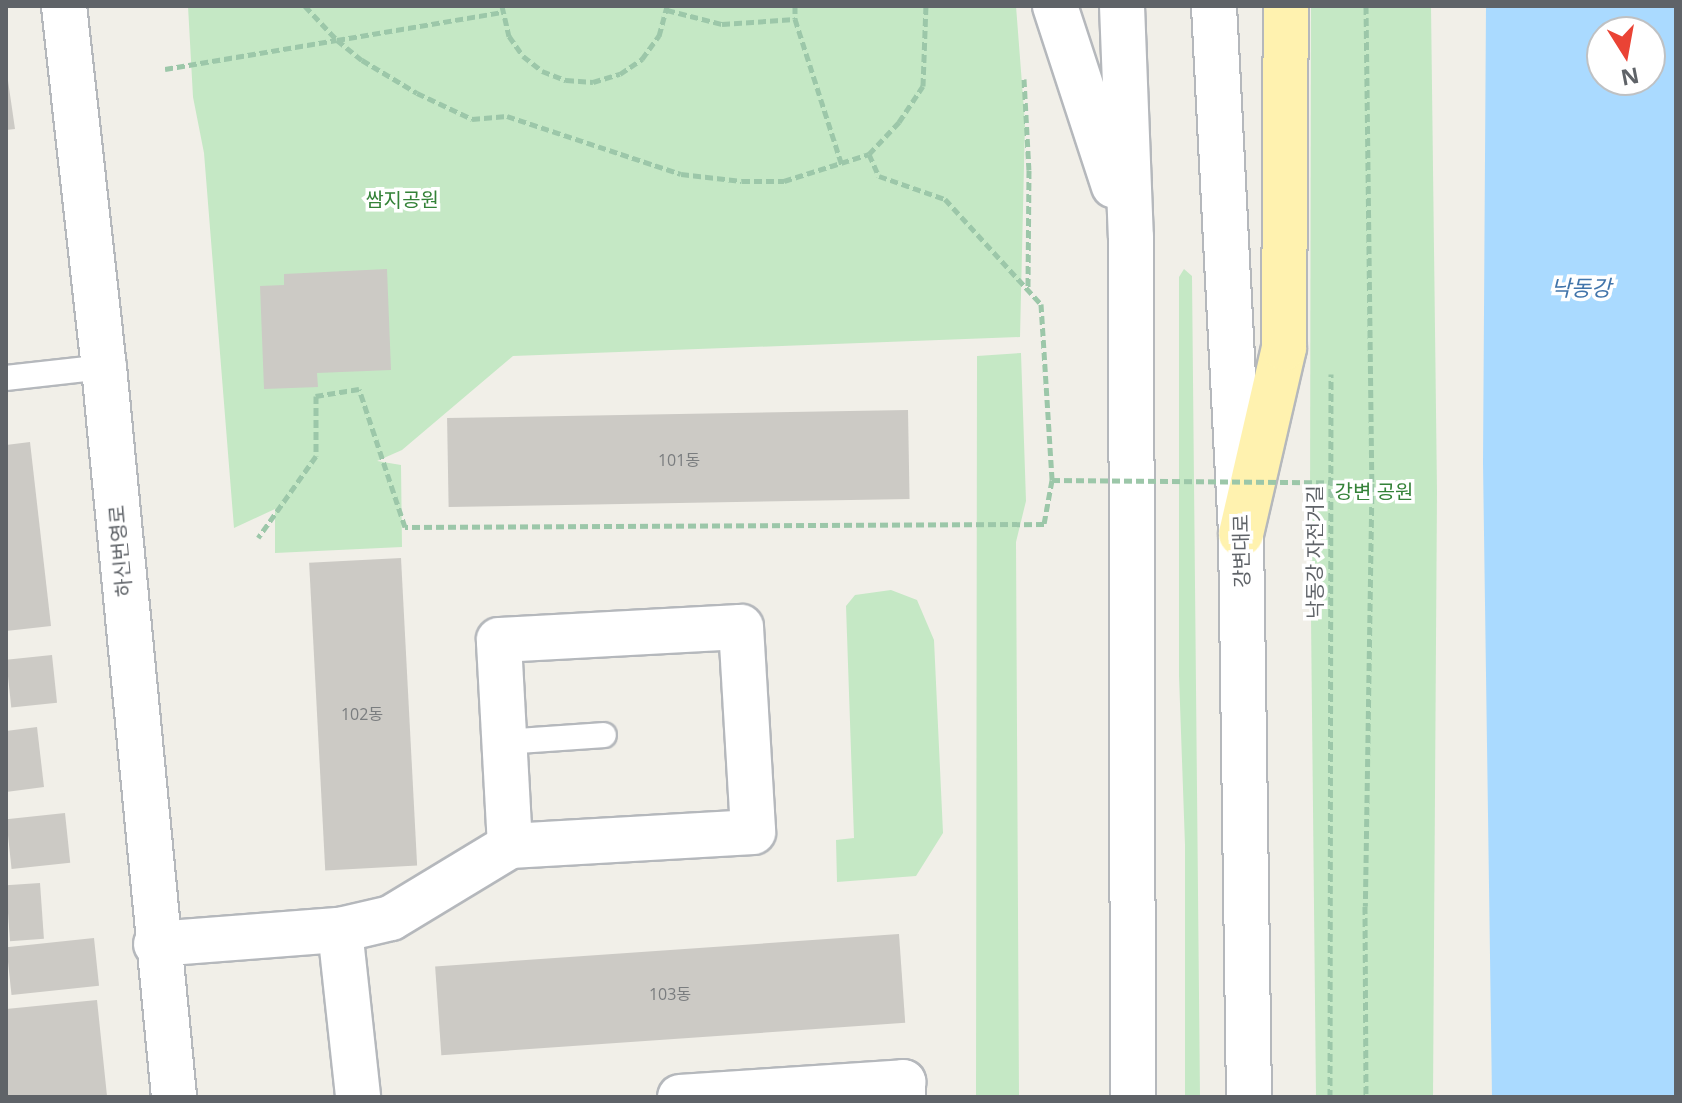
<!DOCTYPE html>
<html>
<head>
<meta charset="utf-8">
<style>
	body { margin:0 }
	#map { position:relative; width:1682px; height:1103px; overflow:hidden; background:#f1efe8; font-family:"Open Sans","Noto Sans KR",sans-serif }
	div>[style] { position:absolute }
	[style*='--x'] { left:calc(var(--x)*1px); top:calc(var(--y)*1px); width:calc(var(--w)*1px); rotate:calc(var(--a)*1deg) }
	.green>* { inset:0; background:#c5e8c5 }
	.water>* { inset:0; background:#aadaff }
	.building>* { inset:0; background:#cccac5; transform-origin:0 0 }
	.path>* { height:5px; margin-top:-2.5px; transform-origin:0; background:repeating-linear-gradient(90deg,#9cc7a9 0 8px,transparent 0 12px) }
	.roads { filter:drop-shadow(2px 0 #b5b8bc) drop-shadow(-2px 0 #b5b8bc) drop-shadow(0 2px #b5b8bc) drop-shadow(0 -2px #b5b8bc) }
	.service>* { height:24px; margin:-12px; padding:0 12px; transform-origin:12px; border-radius:12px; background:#fff }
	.minor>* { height:44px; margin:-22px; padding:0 22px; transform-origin:22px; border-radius:22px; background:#fff }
	.tertiary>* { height:44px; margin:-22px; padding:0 22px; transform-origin:22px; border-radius:22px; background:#fff }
	.secondary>* { height:44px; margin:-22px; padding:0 22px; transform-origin:22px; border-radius:22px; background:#fff }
	.primary>* { height:44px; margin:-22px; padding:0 22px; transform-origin:22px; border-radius:22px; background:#fff2af }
	.path-bridge>* { height:5px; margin-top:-2.5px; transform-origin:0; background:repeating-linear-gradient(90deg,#9cc7a9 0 8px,transparent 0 12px) }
	span { translate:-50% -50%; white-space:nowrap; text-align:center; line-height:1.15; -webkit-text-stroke:7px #fff; paint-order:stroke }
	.number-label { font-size:16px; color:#7a7d7f }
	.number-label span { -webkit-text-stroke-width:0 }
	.park-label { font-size:20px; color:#348238 }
	.street-label { font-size:20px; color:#5f6368 }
	.water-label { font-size:22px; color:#4174aa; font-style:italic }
	.frame { position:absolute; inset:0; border:8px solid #5f6368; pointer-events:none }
	.north { position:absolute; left:1586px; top:16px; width:80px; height:80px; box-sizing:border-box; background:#fff; border:2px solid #bfc1c3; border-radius:50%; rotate:169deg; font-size:22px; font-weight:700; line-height:32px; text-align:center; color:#5f6368 }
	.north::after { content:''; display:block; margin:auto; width:28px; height:36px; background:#ea4335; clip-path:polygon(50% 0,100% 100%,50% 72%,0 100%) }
</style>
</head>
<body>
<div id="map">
	<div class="green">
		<div style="clip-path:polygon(188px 6px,1016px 6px,1025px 123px,1020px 337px,513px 356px,402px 450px,377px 461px,401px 465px,402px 547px,275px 553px,275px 509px,234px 528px,204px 153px,193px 97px)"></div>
		<div style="clip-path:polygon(1311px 6px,1431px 6px,1437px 491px,1433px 1097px,1316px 1097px,1310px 522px)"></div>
		<div style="clip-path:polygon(1184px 269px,1192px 276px,1200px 1097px,1185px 1097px,1185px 845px,1179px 676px,1179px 277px)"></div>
		<div style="clip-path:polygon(1021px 353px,1026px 501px,1016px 542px,1019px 1097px,976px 1097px,977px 356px)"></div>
		<div style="clip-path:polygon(891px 590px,917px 600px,934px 640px,943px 833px,916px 876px,837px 882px,836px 840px,854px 838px,846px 606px,855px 595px)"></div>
	</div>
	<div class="water">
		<div style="clip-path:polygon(evenodd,1486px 6px,1676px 6px,1676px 1097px,1492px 1097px,1483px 463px,1486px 6px,1602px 32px,1650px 32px,1650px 80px,1602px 80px,1602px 32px)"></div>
	</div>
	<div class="building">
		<div style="clip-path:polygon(6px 67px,15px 129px,6px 130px)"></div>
		<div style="clip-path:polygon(387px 269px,391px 370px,317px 373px,318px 387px,264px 389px,260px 286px,284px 285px,284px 274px)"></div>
		<div style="left:908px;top:410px;width:89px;height:461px;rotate:89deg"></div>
		<div style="clip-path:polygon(30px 442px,51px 626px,6px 631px,6px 445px)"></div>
		<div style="left:401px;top:558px;width:308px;height:92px;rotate:87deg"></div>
		<div style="left:52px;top:655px;width:48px;height:46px;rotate:84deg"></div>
		<div style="clip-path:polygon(37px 727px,44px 787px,6px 792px,6px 731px)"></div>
		<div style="left:65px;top:813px;width:50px;height:59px;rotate:84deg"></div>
		<div style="left:40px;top:883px;width:56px;height:34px;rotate:86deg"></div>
		<div style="left:899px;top:934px;width:89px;height:465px;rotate:86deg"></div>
		<div style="left:94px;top:938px;width:48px;height:88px;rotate:84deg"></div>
		<div style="clip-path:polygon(97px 1000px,107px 1096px,6px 1097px,6px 1009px)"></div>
	</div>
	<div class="path">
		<div style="--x:305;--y:6;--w:47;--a:46.7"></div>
		<div style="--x:337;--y:40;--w:167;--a:-9.6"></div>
		<div style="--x:502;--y:6;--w:31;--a:77"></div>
		<div style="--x:509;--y:36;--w:24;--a:55"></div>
		<div style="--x:523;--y:56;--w:24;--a:38"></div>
		<div style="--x:542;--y:71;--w:26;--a:21"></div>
		<div style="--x:566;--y:80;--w:27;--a:4"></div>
		<div style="--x:593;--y:82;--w:28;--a:-17"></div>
		<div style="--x:620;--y:74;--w:27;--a:-34"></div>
		<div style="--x:642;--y:59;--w:29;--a:-54"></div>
		<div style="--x:659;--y:36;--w:31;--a:-75"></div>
		<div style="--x:795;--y:6;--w:13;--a:90"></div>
		<div style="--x:795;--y:19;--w:153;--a:72.2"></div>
		<div style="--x:1366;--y:6;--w:477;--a:89.3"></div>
		<div style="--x:1372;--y:483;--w:423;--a:90.9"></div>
		<div style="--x:1365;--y:906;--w:191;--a:89.7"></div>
		<div style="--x:667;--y:10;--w:57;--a:14.3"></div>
		<div style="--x:722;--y:24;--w:73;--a:-3.9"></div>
		<div style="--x:165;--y:69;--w:174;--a:-9.6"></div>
		<div style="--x:337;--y:40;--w:32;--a:39"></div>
		<div style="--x:362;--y:60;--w:64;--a:31"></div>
		<div style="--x:417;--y:93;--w:61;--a:25.3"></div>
		<div style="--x:472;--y:119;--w:35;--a:-5"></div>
		<div style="--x:507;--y:116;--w:183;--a:18.4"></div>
		<div style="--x:681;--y:174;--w:61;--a:6.5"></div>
		<div style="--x:742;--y:181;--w:42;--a:0"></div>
		<div style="--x:784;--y:181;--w:89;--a:-17.6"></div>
		<div style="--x:869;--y:154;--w:24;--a:66"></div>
		<div style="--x:879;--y:176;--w:70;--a:19.2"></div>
		<div style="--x:945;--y:199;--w:142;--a:47.6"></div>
		<div style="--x:1041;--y:304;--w:176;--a:86.4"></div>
		<div style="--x:1052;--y:480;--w:45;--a:100.3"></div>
		<div style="--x:1044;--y:524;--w:639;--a:179.73"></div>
		<div style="--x:405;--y:527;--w:145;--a:-108.4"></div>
		<div style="--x:359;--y:389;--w:44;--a:170.8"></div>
		<div style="--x:316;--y:396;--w:60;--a:90"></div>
		<div style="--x:316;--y:456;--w:100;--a:125.3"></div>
		<div style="--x:1024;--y:79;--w:91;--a:86.9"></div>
		<div style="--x:1029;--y:170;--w:119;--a:90.5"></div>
		<div style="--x:869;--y:154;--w:44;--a:-46.8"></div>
		<div style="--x:899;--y:122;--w:43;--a:-56.3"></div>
		<div style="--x:923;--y:86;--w:80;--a:-87.9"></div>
		<div style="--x:1330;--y:1097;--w:723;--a:-89.92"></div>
	</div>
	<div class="roads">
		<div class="service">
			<div style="--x:6;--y:378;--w:99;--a:-6.4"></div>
			<div style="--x:505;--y:742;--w:99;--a:-4"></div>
		</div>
		<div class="minor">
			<div style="--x:741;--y:627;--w:205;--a:86.6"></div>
			<div style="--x:753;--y:832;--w:243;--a:176.7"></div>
			<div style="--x:510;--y:846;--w:206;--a:-93.1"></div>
			<div style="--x:499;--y:640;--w:242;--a:-3.1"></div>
			<div style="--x:340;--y:930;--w:168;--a:83.8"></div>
			<div style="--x:156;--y:944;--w:185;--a:-4.4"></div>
			<div style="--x:340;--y:930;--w:52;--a:-13.2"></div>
			<div style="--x:391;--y:918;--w:139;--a:-31.2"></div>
			<div style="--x:680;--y:1097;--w:224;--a:-3.8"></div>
			<div style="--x:903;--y:1082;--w:15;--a:90"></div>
		</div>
		<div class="tertiary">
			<div style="--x:64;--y:6;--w:363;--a:83.7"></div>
			<div style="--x:104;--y:367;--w:733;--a:84.52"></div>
		</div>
		<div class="secondary">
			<div style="--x:1055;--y:6;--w:189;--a:71.9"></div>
			<div style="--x:1122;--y:6;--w:231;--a:87.8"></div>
			<div style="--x:1131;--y:237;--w:860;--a:89.87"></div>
			<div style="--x:1214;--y:6;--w:529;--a:87.07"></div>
			<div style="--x:1241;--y:534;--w:563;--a:89.19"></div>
		</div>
		<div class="primary">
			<div style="--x:1241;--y:534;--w:191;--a:-77"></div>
			<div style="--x:1284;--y:348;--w:342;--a:-89.7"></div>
		</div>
	</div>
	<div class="path-bridge">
		<div style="--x:1052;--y:480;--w:320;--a:0.5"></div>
	</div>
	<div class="number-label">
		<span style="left:679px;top:460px">101동</span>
		<span style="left:362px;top:714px">102동</span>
		<span style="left:670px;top:994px">103동</span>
	</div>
	<div class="park-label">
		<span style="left:402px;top:199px">쌈지공원</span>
		<span style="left:1374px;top:491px">강변 공원</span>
	</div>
	<div class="street-label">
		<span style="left:120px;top:551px;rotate:-95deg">하신번영로</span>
		<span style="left:1241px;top:551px;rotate:-91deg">강변대로</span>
		<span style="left:1314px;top:552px;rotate:-90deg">낙동강 자전거길</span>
	</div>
	<div class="water-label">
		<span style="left:1581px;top:288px">낙동강</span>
	</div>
	<div class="frame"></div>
	<div class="north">N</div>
</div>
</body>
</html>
